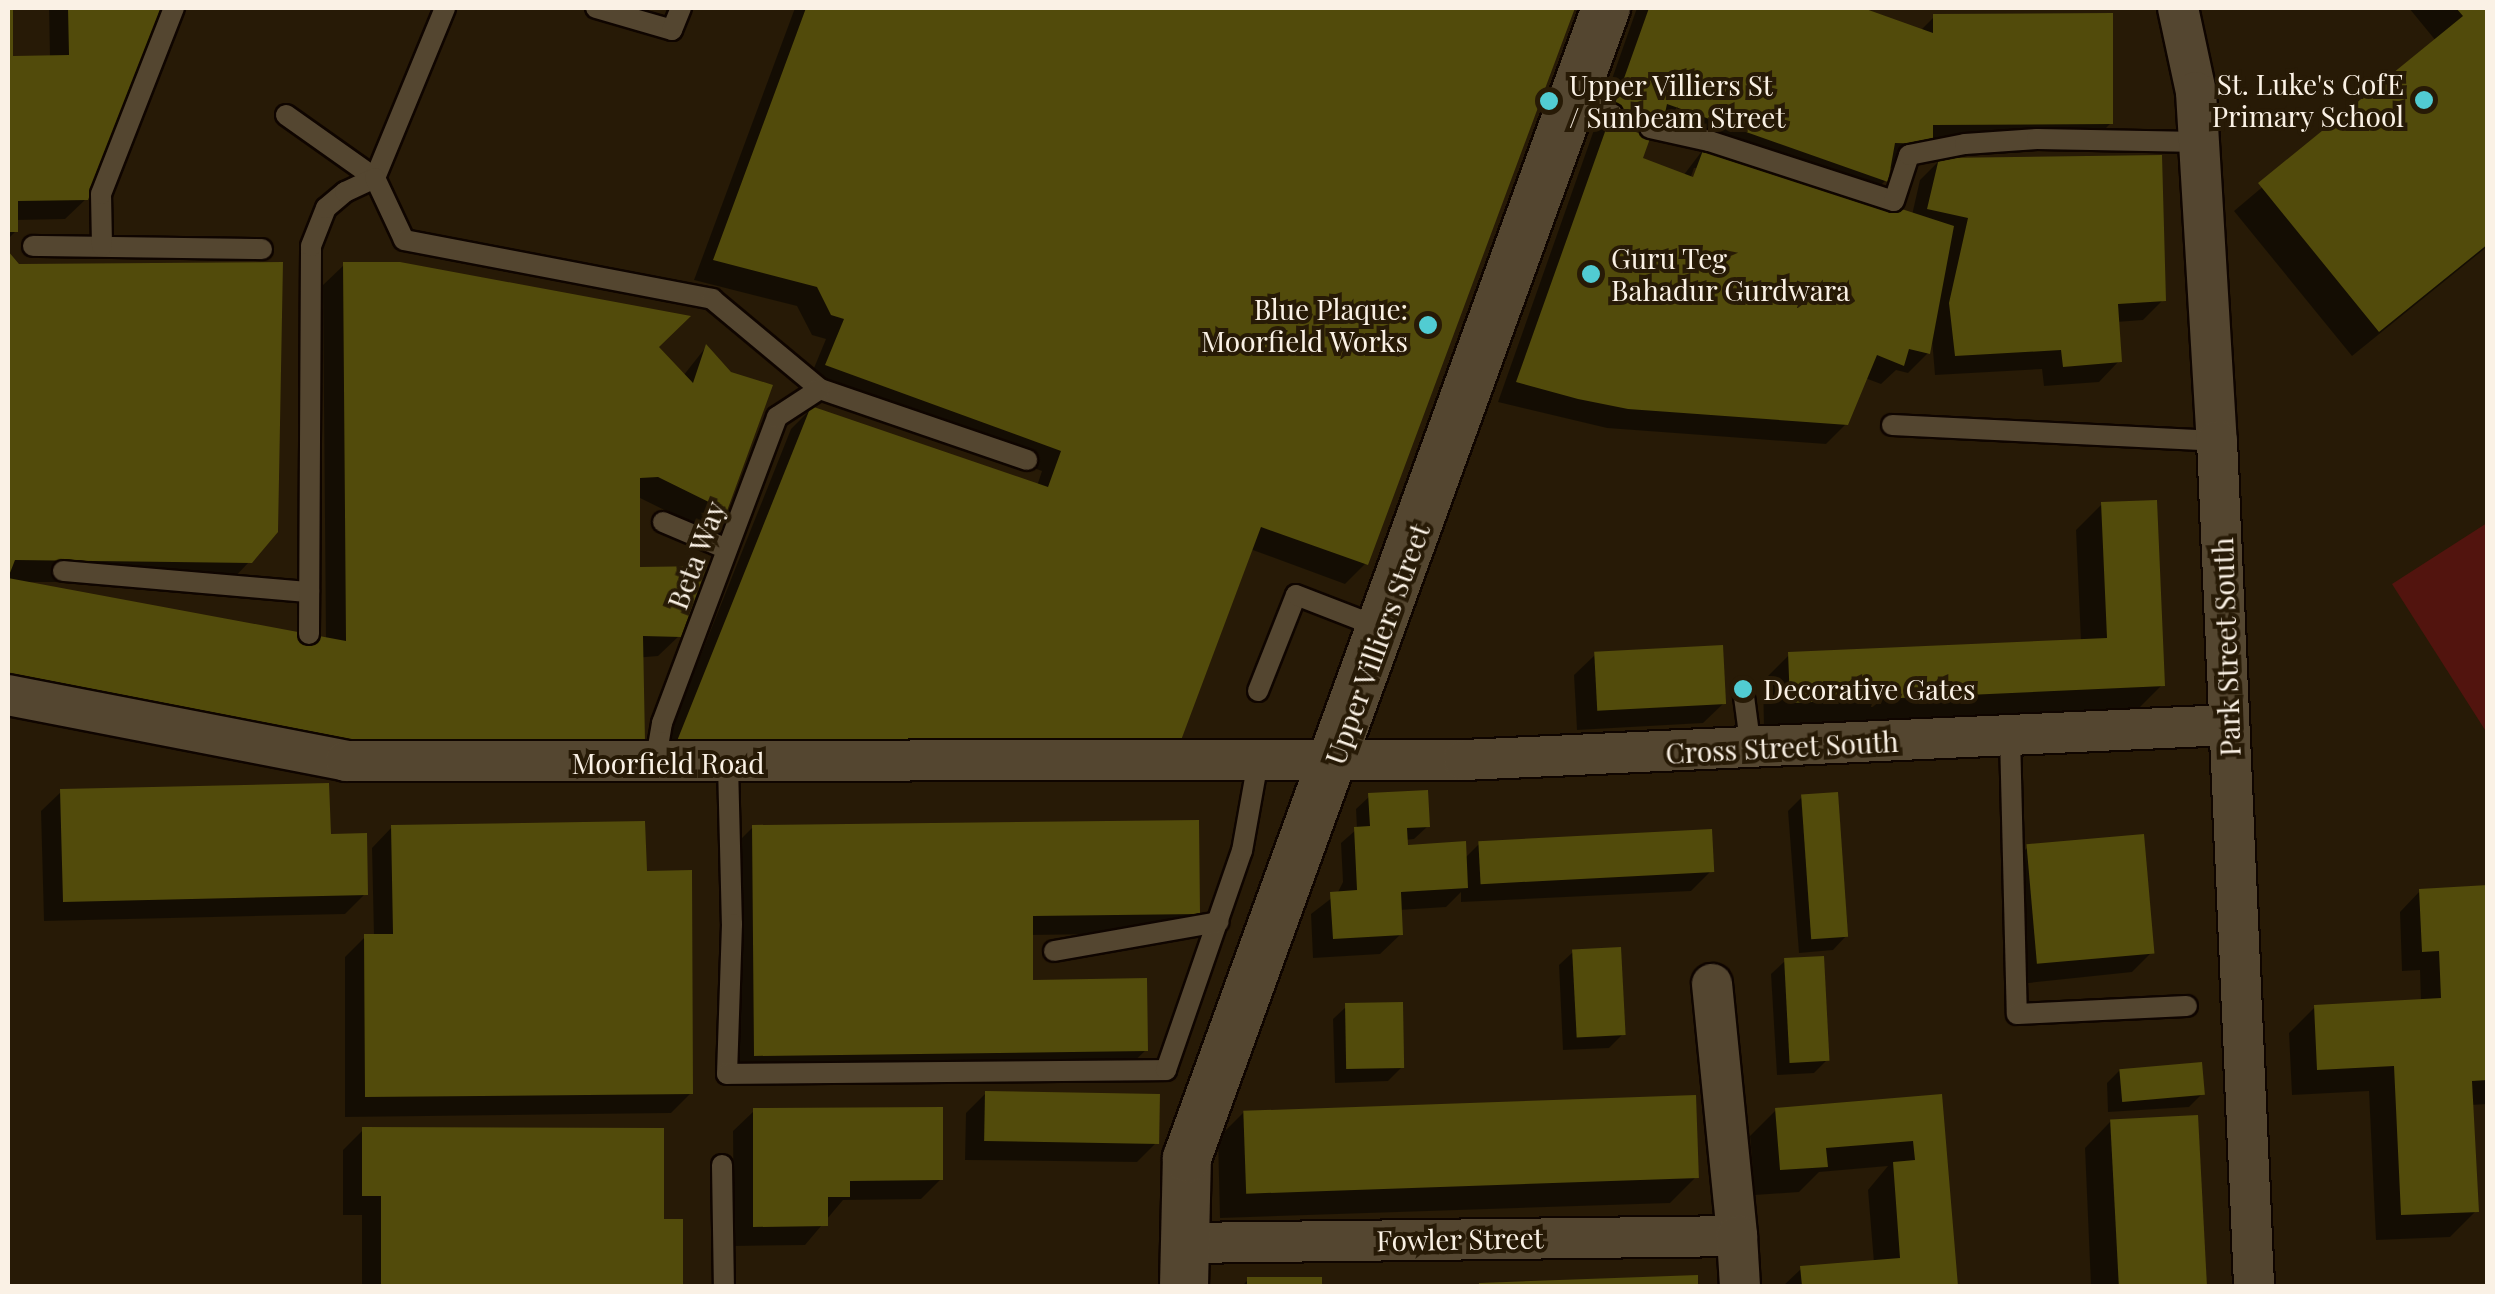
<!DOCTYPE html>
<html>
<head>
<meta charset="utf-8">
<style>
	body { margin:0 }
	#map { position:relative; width:2495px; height:1294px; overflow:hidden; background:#271a06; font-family:"Playfair Display",serif }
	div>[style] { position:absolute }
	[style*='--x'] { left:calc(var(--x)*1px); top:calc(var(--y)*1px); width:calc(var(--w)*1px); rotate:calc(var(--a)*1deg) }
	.green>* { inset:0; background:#52140e }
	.shadow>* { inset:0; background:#0007 }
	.building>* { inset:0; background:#524b0b; transform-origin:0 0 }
	.roads { filter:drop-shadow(2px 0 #0f0500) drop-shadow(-2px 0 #0f0500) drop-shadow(0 2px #0f0500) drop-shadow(0 -2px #0f0500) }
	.service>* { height:20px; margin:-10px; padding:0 10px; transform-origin:10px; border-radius:10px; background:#544630 }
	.minor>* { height:40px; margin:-20px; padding:0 20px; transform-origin:20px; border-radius:20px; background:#544630 }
	.tertiary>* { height:48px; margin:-24px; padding:0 24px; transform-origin:24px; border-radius:24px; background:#544630 }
	.dots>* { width:28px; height:28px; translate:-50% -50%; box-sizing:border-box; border:5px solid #271a06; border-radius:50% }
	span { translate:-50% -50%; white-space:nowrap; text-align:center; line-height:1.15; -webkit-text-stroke:8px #271a06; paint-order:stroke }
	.poi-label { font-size:28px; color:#faf1e5 }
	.right { translate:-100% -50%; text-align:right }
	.left { translate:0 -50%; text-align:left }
	.street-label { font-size:28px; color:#faf1e5 }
	.frame { position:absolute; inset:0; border:10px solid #faf1e5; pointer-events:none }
</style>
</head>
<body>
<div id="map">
	<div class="green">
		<div style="clip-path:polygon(2487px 523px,2487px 733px,2392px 584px)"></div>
	</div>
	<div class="shadow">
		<div style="clip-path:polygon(8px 8px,11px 58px,50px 58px,49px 8px,158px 8px,86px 199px,65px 219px,16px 220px,16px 231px,8px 239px)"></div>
		<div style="clip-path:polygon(795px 8px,1572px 8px,1365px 564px,1345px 584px,1250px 549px,659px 760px,791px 429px,811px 409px,1037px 486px,1042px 471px,807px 385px,826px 339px,812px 335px,797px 306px,694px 280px)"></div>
		<div style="clip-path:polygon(evenodd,1637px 8px,1857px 8px,1920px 31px,1934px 17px,2111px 123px,2091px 143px,1930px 144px,1904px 169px,1888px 168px,1885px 181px,1866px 200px,1912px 215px,1920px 180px,1940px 160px,2163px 300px,2143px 320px,2116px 322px,2119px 361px,2099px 382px,2044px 386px,2042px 369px,1935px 375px,1932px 339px,1928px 353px,1908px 373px,1896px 370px,1881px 384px,1865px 378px,1846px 424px,1826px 444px,1607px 428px,1498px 402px,1637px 8px,1652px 133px,1702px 151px,1683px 176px,1640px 160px,1652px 133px,1637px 8px,1694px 168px,1699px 168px,1687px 188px,1694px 168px)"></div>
		<div style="clip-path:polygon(2409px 8px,2488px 8px,2488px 246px,2352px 356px,2234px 211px,2436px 41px)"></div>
		<div style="clip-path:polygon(8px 254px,250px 561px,230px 582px,18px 582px,326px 640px,323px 285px,344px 265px,655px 347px,683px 376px,706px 347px,725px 510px,705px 530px,638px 497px,638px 570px,679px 636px,658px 656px,8px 710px)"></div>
		<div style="clip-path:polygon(2102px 504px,2162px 685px,2136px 711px,1764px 728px,1763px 681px,1789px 655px,2081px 642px,2076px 530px)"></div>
		<div style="clip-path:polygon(1595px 655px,1724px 703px,1703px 723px,1577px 730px,1574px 675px)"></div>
		<div style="clip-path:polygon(62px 791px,328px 836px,365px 894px,345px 914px,44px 921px,41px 811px)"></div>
		<div style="clip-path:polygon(1370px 796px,1428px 826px,1414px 839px,1405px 840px,1406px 847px,1464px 859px,1479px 844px,1711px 871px,1691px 891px,1461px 902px,1461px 892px,1446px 907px,1399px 910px,1401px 934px,1380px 954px,1313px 958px,1311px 914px,1337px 894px,1343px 882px,1341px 843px,1357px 829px,1356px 809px)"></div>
		<div style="clip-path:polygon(1802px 797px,1846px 936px,1833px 950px,1799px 953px,1788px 811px)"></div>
		<div style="clip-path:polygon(392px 827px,645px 874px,691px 1093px,671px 1113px,345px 1117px,345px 957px,365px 937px,374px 937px,372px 848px)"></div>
		<div style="clip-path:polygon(753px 827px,1198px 913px,1177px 933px,1030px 935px,1031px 982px,1146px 1050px,1125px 1070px,735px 1075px,733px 847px)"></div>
		<div style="clip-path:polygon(2028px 847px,2152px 952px,2132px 972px,2019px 984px,2008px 867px)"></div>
		<div style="clip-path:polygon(2488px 888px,2488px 1104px,2471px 1105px,2476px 1211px,2450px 1237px,2376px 1240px,2369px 1091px,2292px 1095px,2289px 1033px,2315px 1007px,2421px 1002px,2420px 970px,2402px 971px,2400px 912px,2420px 891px)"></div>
		<div style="clip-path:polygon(1573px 952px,1623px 1034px,1609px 1048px,1563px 1050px,1559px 965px)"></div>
		<div style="clip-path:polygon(1785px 961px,1827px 1060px,1814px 1073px,1777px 1075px,1771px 974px)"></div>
		<div style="clip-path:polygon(1347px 1006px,1402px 1067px,1388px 1081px,1335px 1083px,1333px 1019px)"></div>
		<div style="clip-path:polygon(2120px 1070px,2202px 1094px,2189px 1107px,2108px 1112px,2107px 1083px)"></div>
		<div style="clip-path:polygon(986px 1093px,1157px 1142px,1137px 1162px,965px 1160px,966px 1113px)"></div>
		<div style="clip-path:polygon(1940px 1096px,1955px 1286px,1783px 1286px,1801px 1269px,1874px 1263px,1868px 1190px,1888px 1166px,1819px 1172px,1799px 1192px,1755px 1195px,1750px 1136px,1776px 1110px)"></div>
		<div style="clip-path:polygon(754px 1111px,941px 1179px,921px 1199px,843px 1200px,805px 1245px,734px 1246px,733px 1131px)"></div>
		<div style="clip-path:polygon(1244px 1112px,1696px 1177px,1670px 1203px,1220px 1218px,1218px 1138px)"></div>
		<div style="clip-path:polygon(2196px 1118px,2203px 1286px,2091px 1286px,2085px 1148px,2111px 1121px)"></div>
		<div style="clip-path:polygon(363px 1130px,661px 1221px,681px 1222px,680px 1286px,362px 1286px,362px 1215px,343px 1215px,343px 1150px)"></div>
		<div style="clip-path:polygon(1695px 1277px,1696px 1286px,1462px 1286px)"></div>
		<div style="clip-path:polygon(1319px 1279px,1319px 1286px,1242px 1286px,1248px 1280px)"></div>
	</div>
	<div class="building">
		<div style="clip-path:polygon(8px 8px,13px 8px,13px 56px,69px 55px,68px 8px,161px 8px,88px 200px,18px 201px,18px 232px,8px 232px)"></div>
		<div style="clip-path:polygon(806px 8px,1575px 8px,1368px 565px,1261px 527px,1180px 743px,677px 741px,811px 406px,1048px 487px,1061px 451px,825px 365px,844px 319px,831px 315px,817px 287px,713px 260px)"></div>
		<div style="clip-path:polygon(1649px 8px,1863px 8px,1933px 33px,1933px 14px,2113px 13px,2113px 124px,1933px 125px,1933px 144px,1895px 143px,1888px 182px,1667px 104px,1662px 127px,1652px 133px,1643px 158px,1693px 177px,1705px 145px,1954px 226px,1930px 354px,1909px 349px,1904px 366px,1877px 355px,1848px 425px,1628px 409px,1578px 399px,1516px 382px)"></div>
		<div style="clip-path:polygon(2456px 8px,2488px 8px,2488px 244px,2379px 332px,2258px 183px,2463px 16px)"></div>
		<div style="clip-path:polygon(2162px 155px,2166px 301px,2118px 304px,2122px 362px,2063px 367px,2061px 350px,1955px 356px,1949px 303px,1968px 218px,1927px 209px,1939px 158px)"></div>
		<div style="clip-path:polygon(8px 251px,19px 264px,283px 262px,278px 532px,252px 563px,15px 560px,8px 578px,346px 641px,343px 262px,400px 262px,691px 316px,659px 347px,693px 383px,706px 344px,731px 372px,773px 385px,727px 511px,658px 477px,640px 478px,640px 567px,707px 566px,681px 637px,643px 636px,645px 742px,344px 753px,8px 687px)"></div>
		<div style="clip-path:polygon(2157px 500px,2165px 686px,1790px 703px,1788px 652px,2107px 638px,2101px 502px)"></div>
		<div style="left:1723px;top:645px;width:59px;height:129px;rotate:87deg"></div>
		<div style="clip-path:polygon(329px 783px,331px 834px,367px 833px,368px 895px,63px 902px,60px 789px)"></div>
		<div style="clip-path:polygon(1428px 790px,1430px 827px,1407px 828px,1408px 845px,1466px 841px,1468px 888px,1401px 892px,1403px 935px,1333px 939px,1330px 892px,1357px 890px,1354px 827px,1370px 826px,1368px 793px)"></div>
		<div style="left:1838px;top:792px;width:145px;height:37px;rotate:86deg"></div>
		<div style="clip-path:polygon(1199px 820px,1200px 914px,1033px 916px,1033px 980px,1147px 978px,1148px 1051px,754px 1056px,752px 825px)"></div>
		<div style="clip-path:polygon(645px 821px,647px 871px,692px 870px,693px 1094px,365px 1097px,364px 934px,393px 934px,391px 825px)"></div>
		<div style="left:1712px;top:829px;width:43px;height:234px;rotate:87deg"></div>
		<div style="left:2144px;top:834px;width:120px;height:118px;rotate:85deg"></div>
		<div style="clip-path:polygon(2488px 885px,2488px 1080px,2472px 1081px,2479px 1212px,2401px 1215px,2394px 1066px,2317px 1070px,2314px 1005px,2441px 998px,2439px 951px,2422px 952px,2419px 889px)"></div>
		<div style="left:1621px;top:947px;width:88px;height:49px;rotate:87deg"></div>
		<div style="left:1824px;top:956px;width:105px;height:40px;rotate:87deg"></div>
		<div style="left:1403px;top:1002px;width:66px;height:58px;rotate:89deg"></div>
		<div style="left:2202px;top:1062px;width:33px;height:83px;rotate:85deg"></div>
		<div style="left:985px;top:1091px;width:175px;height:50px;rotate:1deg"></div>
		<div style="clip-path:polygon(1942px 1094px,1958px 1286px,1802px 1286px,1800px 1266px,1900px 1258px,1893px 1162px,1915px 1160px,1913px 1141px,1826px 1148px,1828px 1167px,1780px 1170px,1775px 1108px)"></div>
		<div style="left:1696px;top:1095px;width:83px;height:453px;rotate:88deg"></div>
		<div style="clip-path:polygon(943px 1107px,943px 1180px,850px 1181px,850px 1197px,828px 1197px,828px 1226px,753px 1227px,753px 1108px)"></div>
		<div style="left:2198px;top:1115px;width:171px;height:88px;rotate:87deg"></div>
		<div style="clip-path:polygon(362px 1127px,664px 1128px,664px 1219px,683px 1219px,683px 1286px,381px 1286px,381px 1196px,362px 1196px)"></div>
		<div style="clip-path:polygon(1698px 1275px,1698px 1286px,1479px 1286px,1479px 1283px)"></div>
		<div style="left:1247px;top:1277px;width:75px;height:9px"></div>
	</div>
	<div class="roads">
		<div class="service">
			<div style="--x:596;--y:8;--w:79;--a:16.1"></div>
			<div style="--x:672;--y:30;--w:24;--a:-68"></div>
			<div style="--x:1572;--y:99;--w:43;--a:20.6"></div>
			<div style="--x:286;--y:115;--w:109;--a:35.3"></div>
			<div style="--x:375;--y:178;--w:184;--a:-67.6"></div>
			<div style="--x:1650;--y:128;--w:60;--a:12.4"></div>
			<div style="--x:1709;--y:141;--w:194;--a:18"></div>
			<div style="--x:1894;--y:201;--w:48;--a:-71.9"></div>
			<div style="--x:1909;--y:155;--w:57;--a:-11.1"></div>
			<div style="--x:1965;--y:144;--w:72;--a:-4"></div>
			<div style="--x:2037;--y:139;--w:162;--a:1.1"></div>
			<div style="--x:33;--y:246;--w:229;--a:0.8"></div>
			<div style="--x:102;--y:246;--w:52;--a:-91.1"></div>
			<div style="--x:101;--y:194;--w:200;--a:-68.6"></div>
			<div style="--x:1892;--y:425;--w:325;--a:2.8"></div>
			<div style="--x:663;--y:522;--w:69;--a:22.9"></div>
			<div style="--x:63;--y:571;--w:247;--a:4.9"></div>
			<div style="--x:309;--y:634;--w:388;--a:-89.7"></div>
			<div style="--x:311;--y:246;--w:41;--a:-68.5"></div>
			<div style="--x:326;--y:208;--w:25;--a:-40"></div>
			<div style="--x:345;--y:192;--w:33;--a:-25"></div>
			<div style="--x:375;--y:178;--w:68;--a:64.9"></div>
			<div style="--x:404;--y:240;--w:314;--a:10.8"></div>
			<div style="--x:712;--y:299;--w:141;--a:39.8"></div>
			<div style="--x:820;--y:389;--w:219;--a:18.9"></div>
			<div style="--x:1743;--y:689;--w:61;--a:82.4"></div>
			<div style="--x:1258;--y:691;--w:103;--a:-68.4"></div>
			<div style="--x:1296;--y:595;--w:91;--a:21.2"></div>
			<div style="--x:2010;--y:736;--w:278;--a:88.6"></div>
			<div style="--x:2017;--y:1014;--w:170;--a:-2.7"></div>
			<div style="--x:655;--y:764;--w:42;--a:-80.3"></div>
			<div style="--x:662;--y:723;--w:327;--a:-69.4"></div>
			<div style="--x:777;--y:417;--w:51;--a:-33.1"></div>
			<div style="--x:728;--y:764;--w:160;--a:88.6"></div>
			<div style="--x:732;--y:924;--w:150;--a:91.9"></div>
			<div style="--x:727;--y:1074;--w:439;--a:-0.5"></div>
			<div style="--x:1166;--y:1070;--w:232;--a:-70.9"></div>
			<div style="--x:1242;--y:851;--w:91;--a:-79.9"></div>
			<div style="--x:1054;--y:951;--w:167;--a:-10"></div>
			<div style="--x:722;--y:1165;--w:121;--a:89.1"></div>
		</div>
		<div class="minor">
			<div style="--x:2178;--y:8;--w:86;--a:77.9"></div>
			<div style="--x:2196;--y:92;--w:350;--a:86.6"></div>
			<div style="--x:2217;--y:441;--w:846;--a:87.49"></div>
			<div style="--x:8;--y:695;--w:344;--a:11"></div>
			<div style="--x:346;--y:761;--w:1118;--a:-0.05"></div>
			<div style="--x:1464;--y:760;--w:765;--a:-2.62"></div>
			<div style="--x:1712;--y:984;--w:253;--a:84.3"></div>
			<div style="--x:1183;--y:1243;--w:554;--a:-0.72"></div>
			<div style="--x:1737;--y:1236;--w:50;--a:86.6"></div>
		</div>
		<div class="tertiary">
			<div style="--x:1184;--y:1286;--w:128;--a:-88.7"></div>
			<div style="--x:1187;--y:1158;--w:1224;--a:-69.98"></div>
		</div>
	</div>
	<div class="dots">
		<div style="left:2424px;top:100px;background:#51ccd2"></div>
		<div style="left:1549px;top:101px;background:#51ccd2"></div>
		<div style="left:1591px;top:274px;background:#51ccd2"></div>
		<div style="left:1428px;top:325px;background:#51ccd2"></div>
		<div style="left:1743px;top:689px;background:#51ccd2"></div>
	</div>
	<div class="poi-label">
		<span class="right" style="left:2404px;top:100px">St. Luke's CofE<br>Primary School</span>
		<span class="left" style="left:1569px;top:101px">Upper Villiers St<br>/ Sunbeam Street</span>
		<span class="left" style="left:1611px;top:274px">Guru Teg<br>Bahadur Gurdwara</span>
		<span class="right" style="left:1408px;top:325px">Blue Plaque:<br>Moorfield Works</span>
		<span class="left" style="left:1763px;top:689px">Decorative Gates</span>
	</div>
	<div class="street-label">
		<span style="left:696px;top:555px;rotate:-69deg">Beta Way</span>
		<span style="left:1377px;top:644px;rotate:-70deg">Upper Villiers Street</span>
		<span style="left:2226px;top:647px;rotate:-92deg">Park Street South</span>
		<span style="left:1782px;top:747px;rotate:-3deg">Cross Street South</span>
		<span style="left:668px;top:763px">Moorfield Road</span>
		<span style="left:1460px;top:1239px;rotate:-1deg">Fowler Street</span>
	</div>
	<div class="frame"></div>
</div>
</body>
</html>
